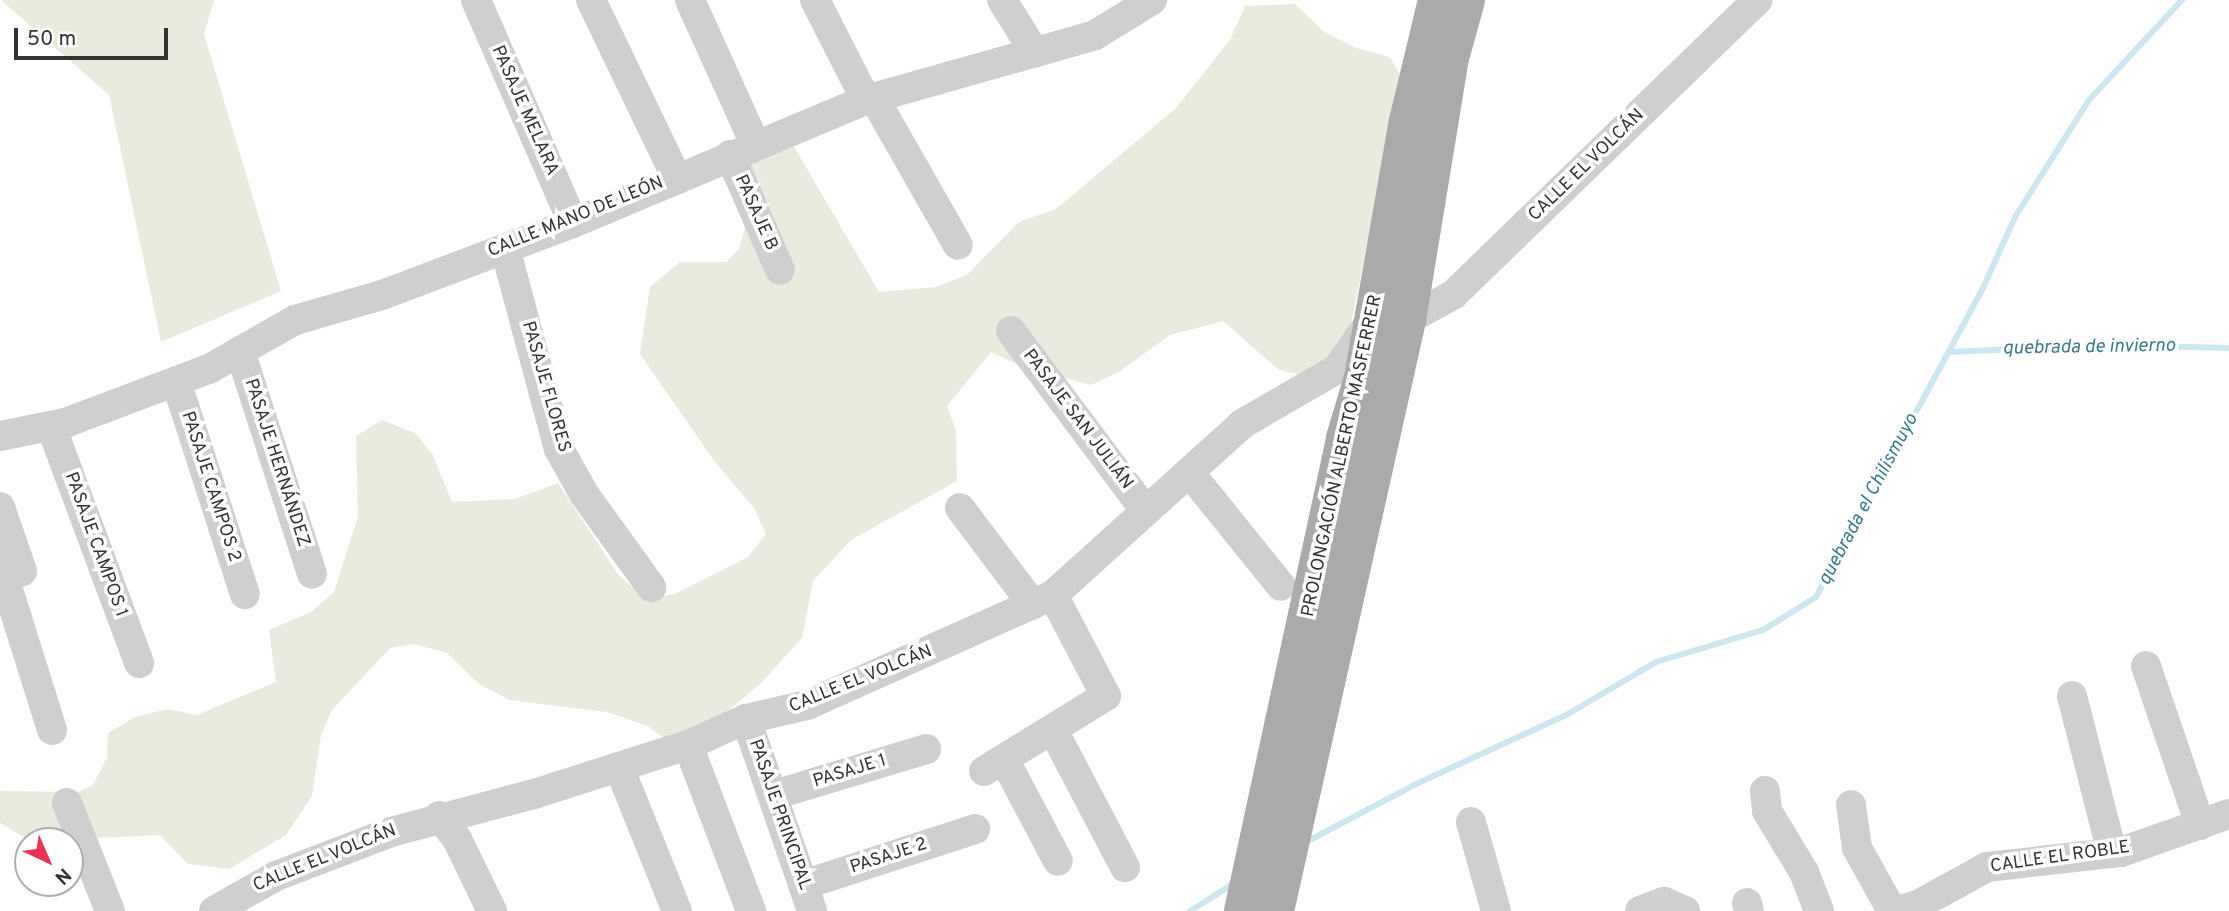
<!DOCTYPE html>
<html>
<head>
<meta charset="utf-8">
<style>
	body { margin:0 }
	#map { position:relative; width:2229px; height:911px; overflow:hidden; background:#fff; font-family:Overpass,sans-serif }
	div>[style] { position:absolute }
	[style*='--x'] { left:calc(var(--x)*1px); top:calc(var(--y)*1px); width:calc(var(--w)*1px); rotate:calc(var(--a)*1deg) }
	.green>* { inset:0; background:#e7ecde }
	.stream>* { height:6px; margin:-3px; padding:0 3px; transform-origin:3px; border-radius:3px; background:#cde6ef }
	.minor>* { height:30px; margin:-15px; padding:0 15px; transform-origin:15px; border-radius:15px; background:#cfcfcf }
	.major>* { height:38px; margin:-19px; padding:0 19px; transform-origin:19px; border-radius:19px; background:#aaa }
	span { translate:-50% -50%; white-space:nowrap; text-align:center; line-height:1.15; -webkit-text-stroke:7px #fff; paint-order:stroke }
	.street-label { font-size:18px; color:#323232 }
	.water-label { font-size:19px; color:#3a7a92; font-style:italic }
	.north { position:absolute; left:14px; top:827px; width:70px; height:70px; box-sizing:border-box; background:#fff; border:2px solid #adadad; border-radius:50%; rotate:136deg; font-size:19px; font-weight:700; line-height:28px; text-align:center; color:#323232 }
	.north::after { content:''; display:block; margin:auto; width:24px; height:32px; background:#eb3257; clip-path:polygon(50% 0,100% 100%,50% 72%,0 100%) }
	.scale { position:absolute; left:14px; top:28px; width:154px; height:32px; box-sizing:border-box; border:4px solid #323232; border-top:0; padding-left:9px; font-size:21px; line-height:24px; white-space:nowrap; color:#323232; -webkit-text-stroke:5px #fff; paint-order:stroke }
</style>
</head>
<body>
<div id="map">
	<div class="green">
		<div style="clip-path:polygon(1px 0,214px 0,204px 34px,281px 291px,161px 342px,109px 95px)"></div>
		<div style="clip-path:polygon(1295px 4px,1323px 31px,1356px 48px,1390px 57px,1400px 75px,1347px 345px,1303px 375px,1279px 370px,1223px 321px,1170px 335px,1120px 371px,1091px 385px,1018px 365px,991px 352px,947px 406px,956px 431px,957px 481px,851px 540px,813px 581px,802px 638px,762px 682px,706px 730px,672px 745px,648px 726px,607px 712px,509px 700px,479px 684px,447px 653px,414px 644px,390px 648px,332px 710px,321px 735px,312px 796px,286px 835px,229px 869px,188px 864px,160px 835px,30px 841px,0 823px,0 791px,77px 792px,93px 785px,107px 757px,108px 733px,135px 717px,168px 709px,197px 715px,276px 682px,269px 630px,311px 612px,334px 592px,358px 516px,356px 436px,382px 420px,415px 433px,433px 455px,452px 502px,515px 499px,558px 483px,618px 574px,644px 599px,675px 594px,748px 557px,766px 534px,754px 508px,715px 462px,640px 354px,650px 287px,680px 262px,726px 262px,739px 249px,747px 220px,719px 171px,793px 145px,879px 292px,936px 287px,968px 274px,1019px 222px,1056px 209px,1176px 108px,1230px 40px,1245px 6px)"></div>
	</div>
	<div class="stream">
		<div style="--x:1950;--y:352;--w:159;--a:-2.5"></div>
		<div style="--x:2109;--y:345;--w:120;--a:1.4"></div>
		<div style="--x:1308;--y:841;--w:122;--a:-27.8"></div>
		<div style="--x:1416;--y:784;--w:167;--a:-24.7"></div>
		<div style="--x:1568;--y:714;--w:102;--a:-30.6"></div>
		<div style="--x:1656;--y:662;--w:112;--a:-16.7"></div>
		<div style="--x:1763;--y:630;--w:62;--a:-31.9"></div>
		<div style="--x:1816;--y:597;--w:351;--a:-61.6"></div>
		<div style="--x:1983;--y:288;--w:78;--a:-65.7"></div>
		<div style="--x:2015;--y:217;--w:138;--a:-57.7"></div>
		<div style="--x:2089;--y:100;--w:137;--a:-47.1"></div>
		<div style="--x:1190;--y:911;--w:51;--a:-32.1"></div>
	</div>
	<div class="minor">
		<div style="--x:476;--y:0;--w:243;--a:66.5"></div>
		<div style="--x:591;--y:0;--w:196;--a:64.3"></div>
		<div style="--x:690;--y:0;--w:158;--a:65.7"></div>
		<div style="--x:815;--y:0;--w:112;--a:63"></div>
		<div style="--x:1002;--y:0;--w:62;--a:58.1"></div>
		<div style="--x:874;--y:98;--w:169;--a:60.3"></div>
		<div style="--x:730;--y:155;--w:125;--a:66.5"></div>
		<div style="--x:505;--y:248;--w:208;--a:75"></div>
		<div style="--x:559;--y:449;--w:51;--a:60.9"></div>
		<div style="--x:584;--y:494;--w:115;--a:54.2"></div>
		<div style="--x:1407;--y:320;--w:52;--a:-28.5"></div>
		<div style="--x:1453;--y:295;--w:424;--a:-44.1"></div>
		<div style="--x:1011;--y:331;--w:222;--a:53.2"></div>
		<div style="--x:240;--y:351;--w:234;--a:72.1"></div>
		<div style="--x:176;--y:381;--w:224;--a:72.1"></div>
		<div style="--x:51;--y:426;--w:253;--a:69.6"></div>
		<div style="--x:0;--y:436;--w:66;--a:-11.3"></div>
		<div style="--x:65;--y:423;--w:154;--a:-20.6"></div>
		<div style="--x:209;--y:369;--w:99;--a:-29.7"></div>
		<div style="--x:295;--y:320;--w:91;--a:-16"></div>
		<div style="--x:382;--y:295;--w:204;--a:-20.7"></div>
		<div style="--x:573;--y:223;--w:318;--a:-22.8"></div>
		<div style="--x:866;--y:100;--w:238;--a:-15.8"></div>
		<div style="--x:1095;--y:35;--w:67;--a:-31.6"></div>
		<div style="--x:1189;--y:472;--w:146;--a:51.1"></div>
		<div style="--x:0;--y:507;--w:68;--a:71"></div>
		<div style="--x:960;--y:508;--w:121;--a:53"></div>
		<div style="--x:0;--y:564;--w:174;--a:72.6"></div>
		<div style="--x:2146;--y:666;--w:168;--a:71.2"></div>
		<div style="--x:2072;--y:696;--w:162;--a:75.7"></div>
		<div style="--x:746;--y:719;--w:203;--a:71"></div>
		<div style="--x:1053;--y:730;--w:155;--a:62.3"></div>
		<div style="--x:688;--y:745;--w:178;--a:69.2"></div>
		<div style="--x:1004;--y:759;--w:115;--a:62.1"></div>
		<div style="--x:619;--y:767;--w:155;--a:68.1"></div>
		<div style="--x:984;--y:771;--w:143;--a:-31.6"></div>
		<div style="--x:1106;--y:696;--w:114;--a:-117.7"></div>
		<div style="--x:1765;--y:791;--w:20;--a:84"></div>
		<div style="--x:1767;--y:811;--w:71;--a:58.8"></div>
		<div style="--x:1804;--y:872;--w:42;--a:69"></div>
		<div style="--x:774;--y:795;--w:159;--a:-16.8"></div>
		<div style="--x:67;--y:803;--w:116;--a:68.3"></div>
		<div style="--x:1851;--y:805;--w:43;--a:82.1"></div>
		<div style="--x:1857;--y:848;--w:72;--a:60.9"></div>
		<div style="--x:439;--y:816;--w:29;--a:52"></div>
		<div style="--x:457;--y:839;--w:80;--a:64.1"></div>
		<div style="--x:1471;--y:822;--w:92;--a:74.3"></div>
		<div style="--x:803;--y:885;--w:181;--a:-18"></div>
		<div style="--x:1747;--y:903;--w:8;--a:76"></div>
		<div style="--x:214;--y:911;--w:71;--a:-29.4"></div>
		<div style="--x:276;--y:876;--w:123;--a:-20.9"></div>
		<div style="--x:391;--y:832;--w:148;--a:-14.9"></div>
		<div style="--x:534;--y:794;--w:162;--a:-17.7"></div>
		<div style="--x:688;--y:745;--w:64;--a:-24.1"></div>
		<div style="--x:746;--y:719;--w:63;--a:-12.9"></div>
		<div style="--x:807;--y:705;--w:269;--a:-24.1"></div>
		<div style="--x:1053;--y:595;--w:255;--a:-42.1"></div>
		<div style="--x:1242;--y:424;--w:110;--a:-30.1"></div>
		<div style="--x:1337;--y:369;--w:54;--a:-54.8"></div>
		<div style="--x:1640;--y:911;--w:26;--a:-21"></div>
		<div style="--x:1664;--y:902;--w:23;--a:23"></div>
		<div style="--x:1897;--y:911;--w:22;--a:-16"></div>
		<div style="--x:1918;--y:905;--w:79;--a:-28.8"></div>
		<div style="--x:1987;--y:867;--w:135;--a:-6.4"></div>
		<div style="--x:2121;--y:852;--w:114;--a:-19.4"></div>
	</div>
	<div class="major">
		<div style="--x:1243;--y:911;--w:484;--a:-77.8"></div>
		<div style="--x:1345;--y:438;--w:63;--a:-73.3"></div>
		<div style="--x:1363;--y:378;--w:261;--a:-80.1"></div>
		<div style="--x:1408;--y:121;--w:124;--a:-76.5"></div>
		<div style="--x:1275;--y:911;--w:606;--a:-77.41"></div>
		<div style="--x:1407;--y:320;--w:266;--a:-80.7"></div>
		<div style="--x:1450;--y:58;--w:60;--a:-74.6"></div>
	</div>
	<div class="street-label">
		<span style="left:524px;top:111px;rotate:66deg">PASAJE MELARA</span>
		<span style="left:1587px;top:166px;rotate:-44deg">CALLE EL VOLCÁN</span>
		<span style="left:755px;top:213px;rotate:66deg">PASAJE B</span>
		<span style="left:576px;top:218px;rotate:-22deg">CALLE MANO DE LEÓN</span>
		<span style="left:545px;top:387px;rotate:74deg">PASAJE FLORES</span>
		<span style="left:1077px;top:420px;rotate:53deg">PASAJE SAN JULIÁN</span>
		<span style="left:1343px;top:456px;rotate:-78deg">PROLONGACIÓN ALBERTO MASFERRER</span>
		<span style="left:276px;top:463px;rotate:72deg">PASAJE HERNÁNDEZ</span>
		<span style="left:210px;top:487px;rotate:72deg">PASAJE CAMPOS 2</span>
		<span style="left:95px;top:545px;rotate:70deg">PASAJE CAMPOS 1</span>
		<span style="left:861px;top:680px;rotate:-22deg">CALLE EL VOLCÁN</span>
		<span style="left:850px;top:772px;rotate:-17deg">PASAJE 1</span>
		<span style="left:779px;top:815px;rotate:71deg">PASAJE PRINCIPAL</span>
		<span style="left:889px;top:857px;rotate:-18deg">PASAJE 2</span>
		<span style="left:2060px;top:858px;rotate:-8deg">CALLE EL ROBLE</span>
		<span style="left:325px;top:859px;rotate:-22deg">CALLE EL VOLCÁN</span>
	</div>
	<div class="water-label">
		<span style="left:2089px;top:348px;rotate:-1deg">quebrada de invierno</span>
		<span style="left:1869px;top:500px;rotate:-62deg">quebrada el Chilismuyo</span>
	</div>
	<div class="north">N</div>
	<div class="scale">50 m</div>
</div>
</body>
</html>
